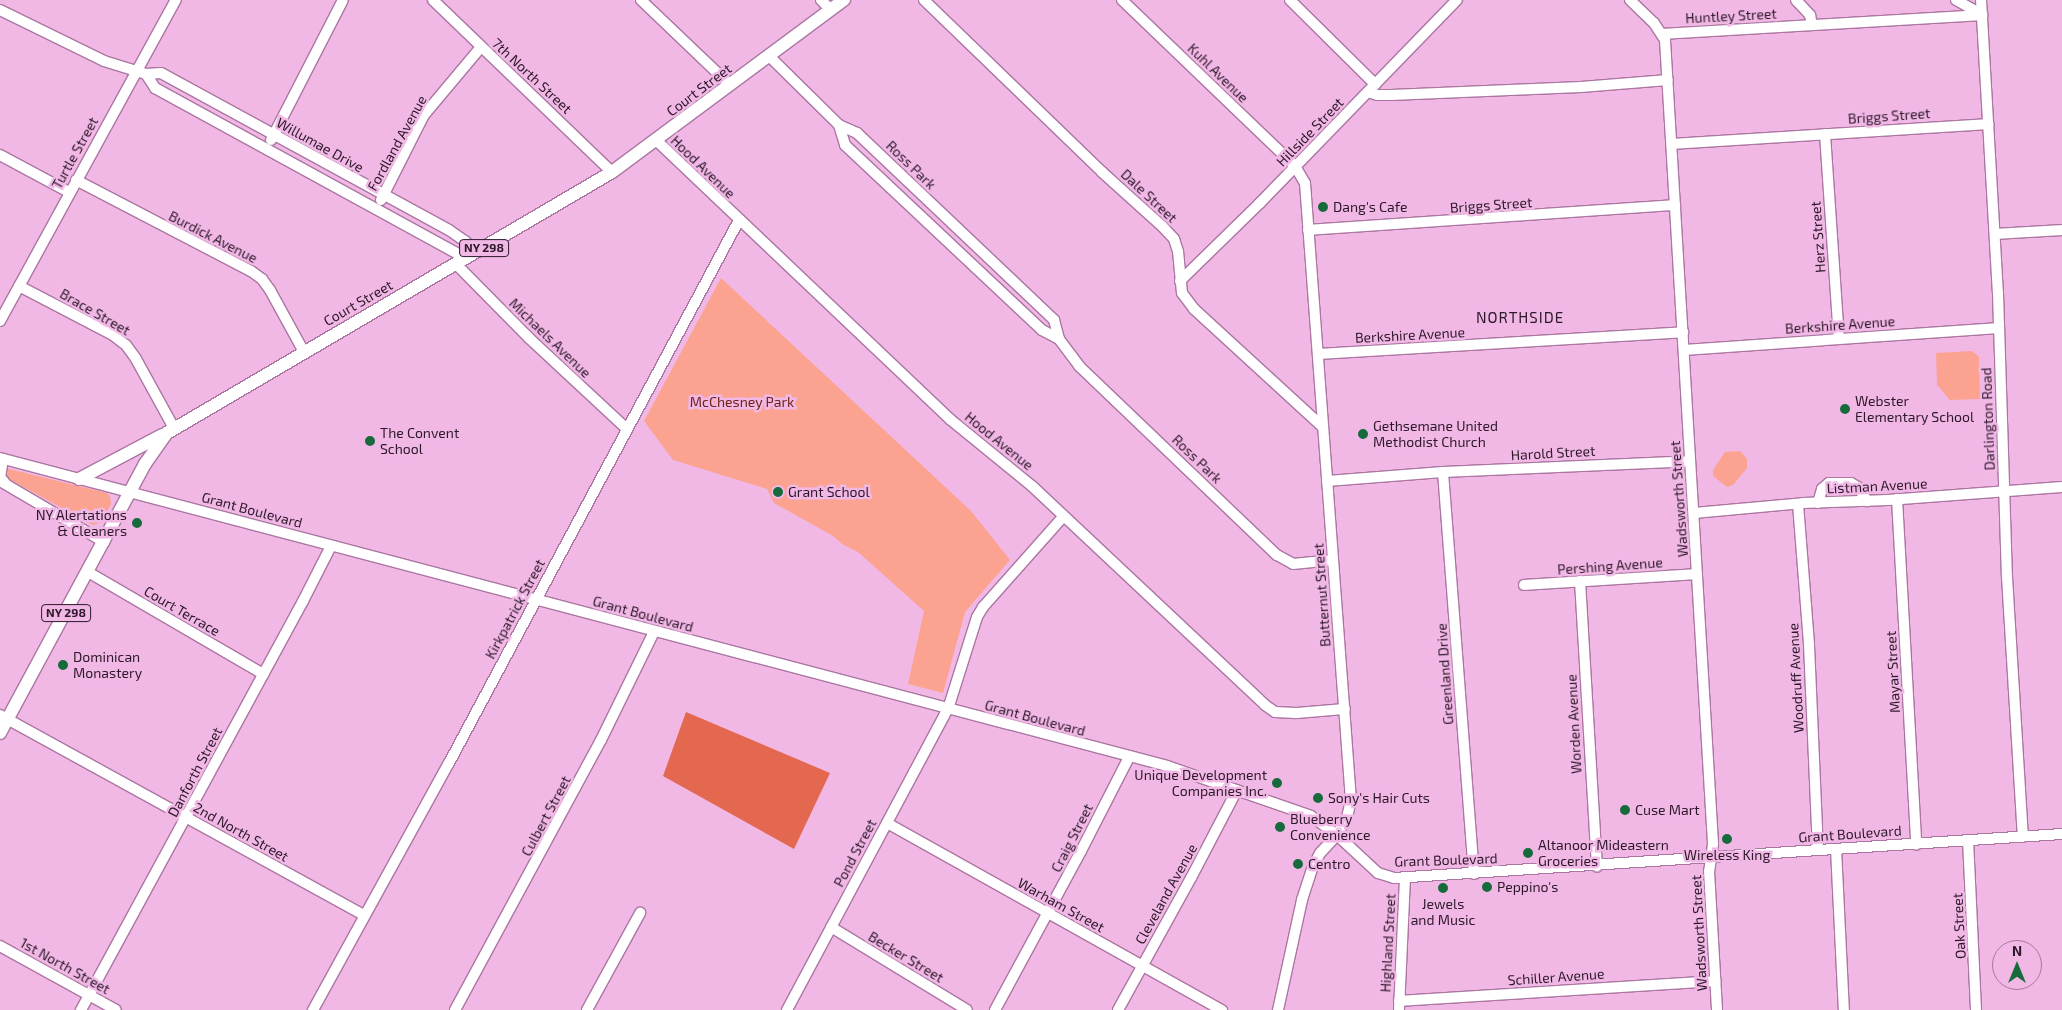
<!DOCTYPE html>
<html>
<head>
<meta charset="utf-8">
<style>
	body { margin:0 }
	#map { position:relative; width:2062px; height:1010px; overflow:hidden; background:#f1b8e6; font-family:"Exo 2",sans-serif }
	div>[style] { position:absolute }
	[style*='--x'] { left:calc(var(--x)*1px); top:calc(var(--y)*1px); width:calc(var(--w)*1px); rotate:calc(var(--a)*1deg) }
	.green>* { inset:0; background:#fba390 }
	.forest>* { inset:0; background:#e3684f }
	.roads { filter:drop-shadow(1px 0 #ab76a2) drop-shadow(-1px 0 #ab76a2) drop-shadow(0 1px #ab76a2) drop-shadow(0 -1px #ab76a2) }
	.minor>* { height:10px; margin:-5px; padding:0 5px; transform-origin:5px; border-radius:5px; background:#fff }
	.major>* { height:12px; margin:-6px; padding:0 6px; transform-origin:6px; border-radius:6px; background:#fff }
	.dots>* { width:14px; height:14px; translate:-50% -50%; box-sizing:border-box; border:2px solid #f1b8e6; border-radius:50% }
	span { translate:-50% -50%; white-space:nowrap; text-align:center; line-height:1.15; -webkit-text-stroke:5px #f1b8e6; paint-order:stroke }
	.shield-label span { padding:1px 4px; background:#f1b8e6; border:1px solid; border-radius:4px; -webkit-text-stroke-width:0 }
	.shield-label { font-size:12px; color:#2d182a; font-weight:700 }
	.street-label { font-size:14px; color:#2d182a }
	.poi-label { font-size:14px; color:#2d182a }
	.left { translate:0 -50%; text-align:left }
	.right { translate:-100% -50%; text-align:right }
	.park-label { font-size:14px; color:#712414 }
	.neighbourhood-label { font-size:15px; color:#2d182a; letter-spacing:1px }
	.north { position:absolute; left:1992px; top:940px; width:50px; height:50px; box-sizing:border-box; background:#f1b8e6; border:1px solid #a3789b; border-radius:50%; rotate:0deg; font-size:14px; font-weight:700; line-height:20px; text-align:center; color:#2d182a }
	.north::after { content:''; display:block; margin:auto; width:18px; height:22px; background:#176a3b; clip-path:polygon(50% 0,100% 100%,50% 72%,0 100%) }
</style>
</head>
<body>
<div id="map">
	<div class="green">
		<div style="clip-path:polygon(721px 278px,971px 511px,1010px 560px,965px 612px,943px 693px,908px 684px,924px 611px,858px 552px,842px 544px,833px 536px,774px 503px,767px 489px,673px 460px,644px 421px)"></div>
		<div style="clip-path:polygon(1972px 351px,1979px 357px,1980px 399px,1950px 400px,1937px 385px,1936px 353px)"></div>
		<div style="clip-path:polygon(1740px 451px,1747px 459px,1747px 468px,1733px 485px,1727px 487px,1713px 476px,1713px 470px,1725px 452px)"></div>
		<div style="clip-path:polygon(5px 468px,107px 493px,110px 496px,111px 504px,102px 522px,93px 525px,5px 477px)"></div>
	</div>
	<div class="forest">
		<div style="clip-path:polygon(686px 712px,830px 773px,794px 849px,663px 776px)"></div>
	</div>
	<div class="roads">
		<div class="minor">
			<div style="--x:433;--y:0;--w:248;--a:43.9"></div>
			<div style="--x:641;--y:0;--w:123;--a:43.7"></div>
			<div style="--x:821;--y:0;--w:14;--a:45"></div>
			<div style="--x:924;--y:0;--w:248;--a:44"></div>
			<div style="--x:1102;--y:172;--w:81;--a:42"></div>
			<div style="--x:1162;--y:226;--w:18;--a:47"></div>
			<div style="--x:1174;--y:239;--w:13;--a:72"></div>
			<div style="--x:1178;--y:251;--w:42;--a:84.6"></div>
			<div style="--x:1182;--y:293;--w:20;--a:53"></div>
			<div style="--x:1194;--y:309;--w:175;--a:42.5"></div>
			<div style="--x:1122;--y:0;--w:240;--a:43.8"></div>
			<div style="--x:1295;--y:166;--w:20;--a:60"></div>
			<div style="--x:1305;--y:183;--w:619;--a:85.74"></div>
			<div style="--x:1351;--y:800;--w:17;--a:103"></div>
			<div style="--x:1347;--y:817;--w:21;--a:119"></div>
			<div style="--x:1337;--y:835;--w:25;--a:133"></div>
			<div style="--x:1320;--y:853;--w:18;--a:117"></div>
			<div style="--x:1312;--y:869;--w:33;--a:108"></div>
			<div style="--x:1302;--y:900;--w:113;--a:102.3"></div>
			<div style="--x:1290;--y:0;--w:120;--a:44.7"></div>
			<div style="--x:1630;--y:0;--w:33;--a:44"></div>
			<div style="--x:1654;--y:23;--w:20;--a:57"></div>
			<div style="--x:1665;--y:40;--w:805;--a:86.58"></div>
			<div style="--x:1713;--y:844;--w:27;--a:98"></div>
			<div style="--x:1709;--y:871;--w:139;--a:86.7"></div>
			<div style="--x:1796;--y:0;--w:21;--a:47"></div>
			<div style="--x:1810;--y:15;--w:10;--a:79"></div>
			<div style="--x:1956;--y:0;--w:29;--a:29"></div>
			<div style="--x:1981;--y:0;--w:293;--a:86.7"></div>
			<div style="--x:1998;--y:293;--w:284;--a:88.2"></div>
			<div style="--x:2007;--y:577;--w:260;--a:86.5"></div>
			<div style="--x:0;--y:10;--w:116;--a:26.1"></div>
			<div style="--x:104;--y:61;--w:44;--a:17.2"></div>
			<div style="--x:146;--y:74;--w:15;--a:-4"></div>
			<div style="--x:161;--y:73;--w:328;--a:28.6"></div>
			<div style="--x:449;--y:230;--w:19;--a:35"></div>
			<div style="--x:465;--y:241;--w:16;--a:47"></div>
			<div style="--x:1662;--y:34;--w:321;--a:-3.4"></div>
			<div style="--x:769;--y:56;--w:98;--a:44.6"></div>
			<div style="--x:839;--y:125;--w:20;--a:24"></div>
			<div style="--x:857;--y:133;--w:272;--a:43.5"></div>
			<div style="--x:1054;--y:320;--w:20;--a:75"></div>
			<div style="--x:1059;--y:339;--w:34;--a:53"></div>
			<div style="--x:1079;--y:366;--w:274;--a:43.7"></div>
			<div style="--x:1277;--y:555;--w:18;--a:29"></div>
			<div style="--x:1293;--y:564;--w:40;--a:-5.7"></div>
			<div style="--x:146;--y:74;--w:17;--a:57"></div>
			<div style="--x:155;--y:88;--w:354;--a:28.7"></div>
			<div style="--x:1368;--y:92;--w:9;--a:18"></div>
			<div style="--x:1377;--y:95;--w:14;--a:0"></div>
			<div style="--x:1391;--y:95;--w:190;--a:-2.4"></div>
			<div style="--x:1581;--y:87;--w:87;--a:-4.6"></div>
			<div style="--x:839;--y:125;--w:21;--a:73"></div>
			<div style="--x:845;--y:145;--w:270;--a:43.2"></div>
			<div style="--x:1042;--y:330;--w:19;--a:28"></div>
			<div style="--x:1825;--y:134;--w:205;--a:86.1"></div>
			<div style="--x:271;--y:140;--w:157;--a:-62.8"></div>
			<div style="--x:657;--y:141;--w:405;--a:43.5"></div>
			<div style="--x:951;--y:420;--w:104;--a:39.2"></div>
			<div style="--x:1032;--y:486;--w:320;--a:43.2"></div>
			<div style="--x:1265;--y:705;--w:12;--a:35"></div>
			<div style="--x:1275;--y:712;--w:21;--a:3"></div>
			<div style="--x:1296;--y:713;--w:49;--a:-4.7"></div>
			<div style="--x:1672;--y:144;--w:317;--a:-3.6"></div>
			<div style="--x:0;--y:155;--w:78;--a:28.2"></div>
			<div style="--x:76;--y:180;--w:197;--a:27.5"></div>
			<div style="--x:251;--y:271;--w:14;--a:36"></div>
			<div style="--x:262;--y:279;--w:14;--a:54"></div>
			<div style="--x:270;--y:290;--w:71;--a:61.3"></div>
			<div style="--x:381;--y:200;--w:95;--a:-63.2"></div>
			<div style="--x:424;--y:115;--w:89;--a:-50"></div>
			<div style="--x:1308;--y:230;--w:368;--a:-3.9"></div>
			<div style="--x:1995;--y:234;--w:67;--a:-3.4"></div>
			<div style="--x:456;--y:264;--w:104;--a:45.4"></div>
			<div style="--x:529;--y:338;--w:134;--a:42.9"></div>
			<div style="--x:1180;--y:281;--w:112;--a:-44.3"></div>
			<div style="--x:1260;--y:203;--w:283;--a:-45.9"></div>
			<div style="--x:19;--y:286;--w:106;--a:27.5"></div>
			<div style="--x:113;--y:335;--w:16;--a:38"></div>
			<div style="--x:126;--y:345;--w:17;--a:54"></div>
			<div style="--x:136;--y:359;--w:79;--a:61.2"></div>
			<div style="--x:0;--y:321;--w:366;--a:-61.3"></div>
			<div style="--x:1684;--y:350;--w:316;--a:-4"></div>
			<div style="--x:1318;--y:354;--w:366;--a:-3.4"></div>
			<div style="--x:0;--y:458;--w:1207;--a:14.78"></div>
			<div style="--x:1167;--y:766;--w:152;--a:19.1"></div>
			<div style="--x:1311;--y:816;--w:32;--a:36"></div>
			<div style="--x:1337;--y:835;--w:56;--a:42.8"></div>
			<div style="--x:1378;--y:873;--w:17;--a:17"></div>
			<div style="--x:1394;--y:878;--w:669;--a:-3.77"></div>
			<div style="--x:3;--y:459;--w:18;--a:99"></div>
			<div style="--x:0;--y:477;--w:8;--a:50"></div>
			<div style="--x:1443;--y:472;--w:403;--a:85.6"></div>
			<div style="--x:0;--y:481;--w:121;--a:30.4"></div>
			<div style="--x:1327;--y:481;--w:116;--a:-4.4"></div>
			<div style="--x:1443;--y:472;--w:247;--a:-2.5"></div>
			<div style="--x:1897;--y:499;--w:346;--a:86.8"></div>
			<div style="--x:1818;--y:503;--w:15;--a:-74"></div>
			<div style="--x:1822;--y:489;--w:9;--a:-41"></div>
			<div style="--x:1829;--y:483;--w:22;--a:0"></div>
			<div style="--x:1851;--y:483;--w:8;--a:30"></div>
			<div style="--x:1858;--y:487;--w:17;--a:57"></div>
			<div style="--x:1798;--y:504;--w:141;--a:85.5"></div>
			<div style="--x:1809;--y:645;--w:205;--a:87.5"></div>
			<div style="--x:1694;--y:513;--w:109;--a:-5.2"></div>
			<div style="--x:1803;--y:503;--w:85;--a:-2"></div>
			<div style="--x:1888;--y:500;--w:174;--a:-4.3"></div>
			<div style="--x:88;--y:572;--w:203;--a:30.2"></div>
			<div style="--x:1580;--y:581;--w:286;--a:86.6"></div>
			<div style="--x:1524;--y:585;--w:173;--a:-3.6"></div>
			<div style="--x:0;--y:715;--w:415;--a:28.8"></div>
			<div style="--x:887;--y:823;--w:384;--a:29.2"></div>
			<div style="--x:1968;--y:840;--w:170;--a:87.3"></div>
			<div style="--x:1836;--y:849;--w:161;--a:87.2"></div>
			<div style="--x:831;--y:927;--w:159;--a:31.4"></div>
			<div style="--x:0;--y:946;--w:132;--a:28.9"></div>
			<div style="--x:1399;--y:1001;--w:317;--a:-3.6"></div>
			<div style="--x:81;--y:1010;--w:465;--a:-61.5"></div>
			<div style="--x:303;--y:601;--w:62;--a:-63"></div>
			<div style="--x:313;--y:1010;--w:282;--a:-61.2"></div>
			<div style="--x:449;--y:763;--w:616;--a:-61.89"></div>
			<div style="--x:455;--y:1010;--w:307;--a:-61.6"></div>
			<div style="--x:601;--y:740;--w:120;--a:-63.9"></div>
			<div style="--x:587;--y:1010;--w:111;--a:-61.3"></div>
			<div style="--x:787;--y:1010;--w:341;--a:-61.9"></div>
			<div style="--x:948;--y:709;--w:96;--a:-72.5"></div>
			<div style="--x:977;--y:617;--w:12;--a:-59"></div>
			<div style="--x:983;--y:607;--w:120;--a:-48.4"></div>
			<div style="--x:995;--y:1010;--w:181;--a:-61.6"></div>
			<div style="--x:1081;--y:851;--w:106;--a:-62.9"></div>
			<div style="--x:1118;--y:1010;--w:151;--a:-61.1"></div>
			<div style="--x:1191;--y:878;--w:99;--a:-62.4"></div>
			<div style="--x:1399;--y:1010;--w:133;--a:-87.4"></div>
		</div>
		<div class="major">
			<div style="--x:79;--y:479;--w:94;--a:-27.9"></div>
			<div style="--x:0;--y:733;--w:306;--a:-61.7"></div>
			<div style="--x:145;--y:464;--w:38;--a:-55"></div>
			<div style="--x:167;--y:433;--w:516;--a:-30.39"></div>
			<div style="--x:612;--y:172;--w:289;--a:-36.6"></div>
		</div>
	</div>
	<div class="dots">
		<div style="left:1323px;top:207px;background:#176a3b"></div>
		<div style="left:1845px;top:409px;background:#176a3b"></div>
		<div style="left:1363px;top:434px;background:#176a3b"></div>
		<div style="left:370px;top:441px;background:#176a3b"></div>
		<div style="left:778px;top:492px;background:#176a3b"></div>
		<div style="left:137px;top:523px;background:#176a3b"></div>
		<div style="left:63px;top:665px;background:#176a3b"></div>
		<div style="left:1277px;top:783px;background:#176a3b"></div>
		<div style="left:1318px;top:798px;background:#176a3b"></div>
		<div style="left:1625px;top:810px;background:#176a3b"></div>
		<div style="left:1280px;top:827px;background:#176a3b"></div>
		<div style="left:1727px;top:839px;background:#176a3b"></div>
		<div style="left:1528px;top:853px;background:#176a3b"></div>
		<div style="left:1298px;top:864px;background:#176a3b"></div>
		<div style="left:1487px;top:887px;background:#176a3b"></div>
		<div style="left:1443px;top:888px;background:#176a3b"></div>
	</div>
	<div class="shield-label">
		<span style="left:484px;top:248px">NY 298</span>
		<span style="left:66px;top:613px">NY 298</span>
	</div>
	<div class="street-label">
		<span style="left:1731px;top:16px;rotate:-3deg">Huntley Street</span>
		<span style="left:1218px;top:73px;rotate:44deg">Kuhl Avenue</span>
		<span style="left:532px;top:76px;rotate:43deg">7th North Street</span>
		<span style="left:699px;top:90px;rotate:-37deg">Court Street</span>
		<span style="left:1889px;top:116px;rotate:-4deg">Briggs Street</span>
		<span style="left:1310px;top:132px;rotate:-46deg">Hillside Street</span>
		<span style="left:397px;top:143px;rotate:-61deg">Fordland Avenue</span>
		<span style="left:320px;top:145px;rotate:29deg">Willumae Drive</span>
		<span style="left:75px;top:153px;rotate:-61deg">Turtle Street</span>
		<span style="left:911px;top:165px;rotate:44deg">Ross Park</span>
		<span style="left:703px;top:167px;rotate:44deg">Hood Avenue</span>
		<span style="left:1149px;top:196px;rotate:43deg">Dale Street</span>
		<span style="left:1491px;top:205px;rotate:-4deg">Briggs Street</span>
		<span style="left:213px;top:237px;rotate:27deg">Burdick Avenue</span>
		<span style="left:1818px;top:237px;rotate:-94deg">Herz Street</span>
		<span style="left:358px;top:303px;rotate:-30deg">Court Street</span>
		<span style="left:95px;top:312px;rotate:30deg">Brace Street</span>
		<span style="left:1840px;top:325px;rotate:-4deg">Berkshire Avenue</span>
		<span style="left:1410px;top:335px;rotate:-3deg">Berkshire Avenue</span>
		<span style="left:550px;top:338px;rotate:44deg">Michaels Avenue</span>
		<span style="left:1988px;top:419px;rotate:-92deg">Darlington Road</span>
		<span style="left:999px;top:441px;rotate:39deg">Hood Avenue</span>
		<span style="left:1553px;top:453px;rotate:-3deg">Harold Street</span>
		<span style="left:1197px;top:459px;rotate:44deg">Ross Park</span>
		<span style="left:1877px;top:486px;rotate:-3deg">Listman Avenue</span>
		<span style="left:1679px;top:499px;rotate:-94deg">Wadsworth Street</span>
		<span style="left:252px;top:510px;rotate:15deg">Grant Boulevard</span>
		<span style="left:1610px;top:566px;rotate:-4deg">Pershing Avenue</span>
		<span style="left:1322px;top:595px;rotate:-94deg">Butternut Street</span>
		<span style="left:515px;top:609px;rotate:-62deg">Kirkpatrick Street</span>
		<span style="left:182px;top:611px;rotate:30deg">Court Terrace</span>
		<span style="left:643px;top:614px;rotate:15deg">Grant Boulevard</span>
		<span style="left:1893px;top:672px;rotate:-93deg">Mayar Street</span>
		<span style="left:1445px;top:674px;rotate:-94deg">Greenland Drive</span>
		<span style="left:1796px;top:678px;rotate:-93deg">Woodruff Avenue</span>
		<span style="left:1035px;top:718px;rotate:15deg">Grant Boulevard</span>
		<span style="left:1574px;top:724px;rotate:-93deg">Worden Avenue</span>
		<span style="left:195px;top:772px;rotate:-62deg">Danforth Street</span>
		<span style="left:546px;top:816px;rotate:-62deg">Culbert Street</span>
		<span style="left:241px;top:832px;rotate:29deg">2nd North Street</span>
		<span style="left:1850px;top:834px;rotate:-4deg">Grant Boulevard</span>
		<span style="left:1072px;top:838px;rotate:-63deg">Craig Street</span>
		<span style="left:855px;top:853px;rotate:-62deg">Pond Street</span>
		<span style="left:1446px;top:860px;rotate:-2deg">Grant Boulevard</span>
		<span style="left:1166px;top:894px;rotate:-61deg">Cleveland Avenue</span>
		<span style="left:1061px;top:905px;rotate:29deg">Warham Street</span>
		<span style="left:1959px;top:926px;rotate:-93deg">Oak Street</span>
		<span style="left:1699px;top:933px;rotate:-93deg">Wadsworth Street</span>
		<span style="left:1388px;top:943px;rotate:-87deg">Highland Street</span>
		<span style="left:906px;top:957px;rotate:31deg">Becker Street</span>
		<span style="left:65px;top:966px;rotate:29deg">1st North Street</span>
		<span style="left:1556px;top:977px;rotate:-4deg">Schiller Avenue</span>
	</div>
	<div class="poi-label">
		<span class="left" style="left:1333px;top:207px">Dang's Cafe</span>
		<span class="left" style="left:1855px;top:409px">Webster<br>Elementary School</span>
		<span class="left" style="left:1373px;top:434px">Gethsemane United<br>Methodist Church</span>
		<span class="left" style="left:380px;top:441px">The Convent<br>School</span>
		<span class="left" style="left:788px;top:492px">Grant School</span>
		<span class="right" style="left:127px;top:523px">NY Alertations<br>&amp; Cleaners</span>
		<span class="left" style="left:73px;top:665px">Dominican<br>Monastery</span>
		<span class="right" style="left:1267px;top:783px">Unique Development<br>Companies Inc.</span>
		<span class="left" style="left:1328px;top:798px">Sony's Hair Cuts</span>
		<span class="left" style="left:1635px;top:810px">Cuse Mart</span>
		<span class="left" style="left:1290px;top:827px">Blueberry<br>Convenience</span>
		<span class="left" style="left:1538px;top:853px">Altanoor Mideastern<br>Groceries</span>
		<span style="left:1727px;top:855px">Wireless King</span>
		<span class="left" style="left:1308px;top:864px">Centro</span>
		<span class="left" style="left:1497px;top:887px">Peppino's</span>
		<span style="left:1443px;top:912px">Jewels<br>and Music</span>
	</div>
	<div class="park-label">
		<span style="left:742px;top:402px">McChesney Park</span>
	</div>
	<div class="neighbourhood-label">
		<span style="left:1520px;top:318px">NORTHSIDE</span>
	</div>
	<div class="north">N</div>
</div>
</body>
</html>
